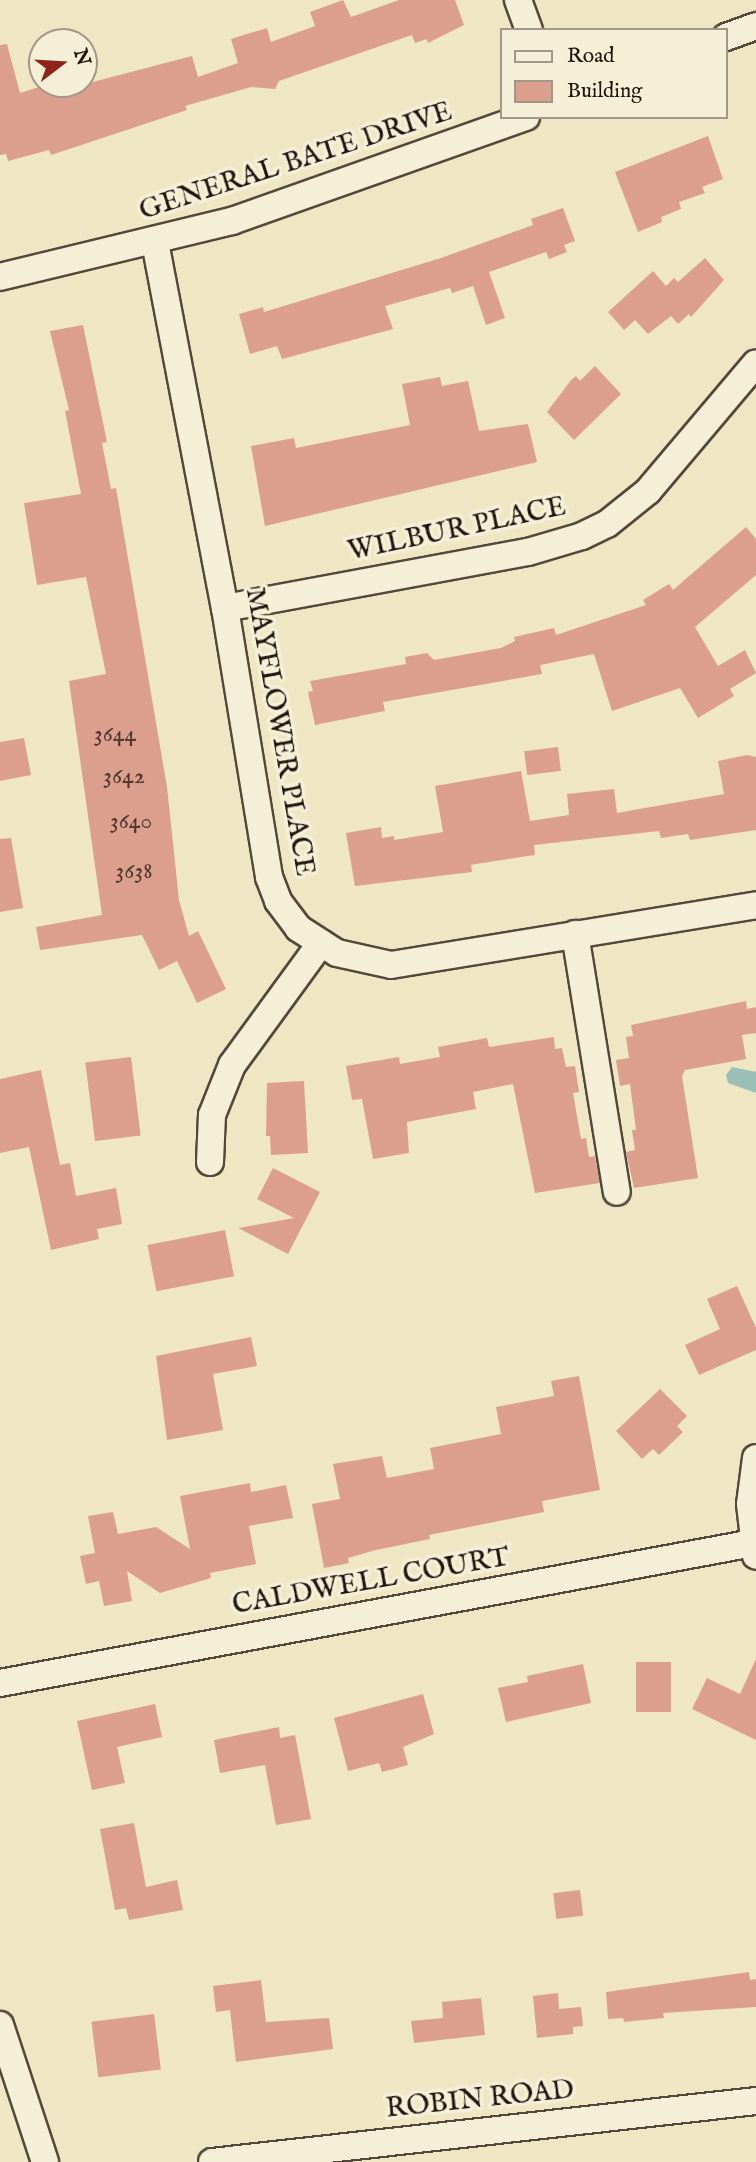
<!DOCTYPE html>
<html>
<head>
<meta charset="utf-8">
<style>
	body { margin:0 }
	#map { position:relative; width:756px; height:2162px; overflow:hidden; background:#efe6c3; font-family:"IM FELL English",serif }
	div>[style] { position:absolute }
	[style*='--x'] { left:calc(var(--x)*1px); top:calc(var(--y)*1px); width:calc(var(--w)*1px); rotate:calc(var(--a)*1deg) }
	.water>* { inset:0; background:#9abfb7 }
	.building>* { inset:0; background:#dd9f8d; transform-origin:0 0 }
	.roads { filter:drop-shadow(2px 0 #54483a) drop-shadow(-2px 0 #54483a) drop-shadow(0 2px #54483a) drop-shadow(0 -2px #54483a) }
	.minor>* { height:26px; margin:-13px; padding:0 13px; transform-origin:13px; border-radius:13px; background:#f5efd8 }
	span { translate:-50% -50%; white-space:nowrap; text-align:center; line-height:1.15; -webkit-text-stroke:7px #f5efd8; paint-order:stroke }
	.number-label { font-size:24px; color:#4f372d }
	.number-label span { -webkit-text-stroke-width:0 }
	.street-label { font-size:28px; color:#20140d }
	.legend { position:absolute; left:500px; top:28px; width:228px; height:91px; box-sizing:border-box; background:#f5efd8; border:2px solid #a09787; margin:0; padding:9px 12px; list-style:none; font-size:21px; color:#20140d }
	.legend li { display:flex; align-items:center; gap:14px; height:35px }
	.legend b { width:35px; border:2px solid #a09787 }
	.north { position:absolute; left:28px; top:28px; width:70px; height:70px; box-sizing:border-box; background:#f5efd8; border:2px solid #a09787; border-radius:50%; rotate:73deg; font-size:19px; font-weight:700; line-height:28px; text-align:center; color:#20140d }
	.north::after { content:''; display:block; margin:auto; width:24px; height:32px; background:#8f2418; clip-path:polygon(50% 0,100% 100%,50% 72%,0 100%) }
</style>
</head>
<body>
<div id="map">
	<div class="water">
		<div style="clip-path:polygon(732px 1067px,756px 1072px,756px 1093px,728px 1083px,726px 1075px)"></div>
	</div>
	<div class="building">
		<div style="clip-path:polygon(343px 0,351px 17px,399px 0,455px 0,464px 25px,428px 43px,427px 39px,415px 43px,412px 35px,279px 81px,275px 89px,251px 87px,185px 106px,187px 110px,51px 155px,49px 150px,8px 161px,6px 154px,0 155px,0 45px,7px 44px,20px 93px,48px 84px,85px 84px,192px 56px,198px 77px,238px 63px,231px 39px,267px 28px,271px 42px,315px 26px,310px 12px)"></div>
		<div style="clip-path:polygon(708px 136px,723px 179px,702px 187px,705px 193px,679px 202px,681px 209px,661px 217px,662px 222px,638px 232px,615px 172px)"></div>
		<div style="clip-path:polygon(563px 208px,575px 241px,564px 245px,567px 252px,549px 259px,546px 252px,489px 272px,505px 318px,486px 325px,473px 286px,452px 293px,450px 288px,385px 306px,393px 329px,282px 359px,277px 346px,250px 354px,239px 314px,263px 307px,264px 312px,441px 258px,533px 225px,531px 219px)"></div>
		<div style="clip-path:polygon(705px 258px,724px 280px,691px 317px,689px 314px,678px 324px,671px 316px,648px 334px,635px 320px,624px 330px,608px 312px,653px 271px,666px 286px,674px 278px,678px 282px)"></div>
		<div style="clip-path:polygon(83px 325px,107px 442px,102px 443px,111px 489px,116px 488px,167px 787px,179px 900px,189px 936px,198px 931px,226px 989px,197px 1003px,177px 961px,159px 970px,142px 935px,40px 950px,36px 927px,102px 915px,69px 681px,106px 674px,86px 577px,37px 585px,24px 503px,81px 494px,65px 411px,69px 410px,50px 331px)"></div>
		<div style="clip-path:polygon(595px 366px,621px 394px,574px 440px,547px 412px,571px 380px,576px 376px,580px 381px)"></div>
		<div style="clip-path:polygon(440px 377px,442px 386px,468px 381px,479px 431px,528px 424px,537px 462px,265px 526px,251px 446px,294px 438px,296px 448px,410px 425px,402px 384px)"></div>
		<div style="clip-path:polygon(746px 527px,756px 539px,756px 575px,695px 627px,718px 666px,745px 650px,756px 673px,730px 689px,734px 696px,698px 718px,680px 688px,612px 711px,594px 654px,540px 665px,542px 674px,383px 702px,385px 711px,315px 725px,308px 692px,313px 691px,310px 681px,406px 664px,405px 657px,427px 653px,434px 660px,501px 648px,515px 641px,514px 637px,554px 628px,556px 635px,646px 605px,643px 600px,669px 584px,673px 590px)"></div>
		<div style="clip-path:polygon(24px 738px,31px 775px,0 781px,0 742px)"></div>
		<div style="left:558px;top:747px;width:24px;height:34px;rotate:83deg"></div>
		<div style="clip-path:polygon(747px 755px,756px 757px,756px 830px,690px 840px,688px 834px,661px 838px,659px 831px,534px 845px,535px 855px,476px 864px,471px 865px,472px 872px,355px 886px,346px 833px,381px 827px,382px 838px,394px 836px,394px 840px,443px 832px,435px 786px,521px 771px,530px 821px,569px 815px,567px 794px,614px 789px,617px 813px,724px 794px,718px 761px)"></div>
		<div style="clip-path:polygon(11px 838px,23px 908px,0 912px,0 839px)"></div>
		<div style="clip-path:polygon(746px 1001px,747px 1009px,756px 1007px,756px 1033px,742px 1035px,746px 1059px,685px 1070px,682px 1076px,698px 1178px,634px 1188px,626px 1152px,635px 1150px,632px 1130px,636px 1130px,630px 1084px,620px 1086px,616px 1060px,629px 1058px,626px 1037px,633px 1036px,631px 1025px)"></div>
		<div style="clip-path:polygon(554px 1037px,555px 1049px,562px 1048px,566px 1067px,575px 1066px,579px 1092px,573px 1093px,581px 1139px,586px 1138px,589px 1157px,595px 1156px,600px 1183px,535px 1193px,513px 1084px,473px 1092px,476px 1109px,407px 1122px,409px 1153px,373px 1159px,362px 1099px,352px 1100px,346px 1066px,399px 1057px,400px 1064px,440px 1057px,438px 1047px,487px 1038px,489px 1047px)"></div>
		<div style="left:131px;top:1057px;width:79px;height:46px;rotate:83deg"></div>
		<div style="clip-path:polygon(41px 1070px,60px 1165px,70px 1163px,76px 1196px,116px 1188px,122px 1224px,97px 1229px,99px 1239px,51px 1250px,29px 1147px,0 1153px,0 1079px)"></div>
		<div style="clip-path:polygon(304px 1081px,308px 1153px,271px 1155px,270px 1136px,266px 1136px,267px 1083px)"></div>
		<div style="clip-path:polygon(273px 1168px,320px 1192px,288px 1254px,238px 1228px,294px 1218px,257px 1199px)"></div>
		<div style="left:225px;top:1230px;width:47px;height:79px;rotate:79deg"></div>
		<div style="clip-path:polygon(737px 1286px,756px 1328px,756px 1350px,699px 1375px,685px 1345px,720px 1329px,707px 1299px)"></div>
		<div style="clip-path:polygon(251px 1337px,257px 1366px,213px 1374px,223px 1430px,167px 1440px,156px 1356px)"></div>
		<div style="clip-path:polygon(579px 1376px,600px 1490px,542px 1501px,544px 1512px,429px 1535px,430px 1539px,376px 1550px,348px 1558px,349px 1563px,324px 1568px,312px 1504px,340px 1499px,333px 1464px,382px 1456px,387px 1478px,434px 1469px,430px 1448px,501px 1434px,496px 1407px,554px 1396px,551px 1381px)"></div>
		<div style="clip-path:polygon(660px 1389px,687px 1416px,677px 1426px,683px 1432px,659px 1455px,653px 1449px,642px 1459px,616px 1431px)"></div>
		<div style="clip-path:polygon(250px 1483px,251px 1492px,286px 1485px,293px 1518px,249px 1526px,256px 1564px,210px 1573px,211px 1578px,160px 1593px,127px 1571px,132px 1601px,104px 1606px,99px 1581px,86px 1584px,80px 1556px,95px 1553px,88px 1516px,113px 1512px,118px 1534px,156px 1527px,190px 1549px,180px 1496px)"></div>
		<div style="clip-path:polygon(756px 1659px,756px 1740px,692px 1709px,707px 1678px,740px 1694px)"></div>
		<div style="left:636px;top:1662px;width:35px;height:50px"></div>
		<div style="clip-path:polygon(583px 1664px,591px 1703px,506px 1722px,498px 1688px,528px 1682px,527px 1676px)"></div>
		<div style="clip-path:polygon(423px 1694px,434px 1734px,403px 1747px,408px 1765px,382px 1772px,379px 1763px,348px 1771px,334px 1718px)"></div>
		<div style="clip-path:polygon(155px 1704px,162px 1737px,117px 1747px,125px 1783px,92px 1790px,77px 1721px)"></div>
		<div style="clip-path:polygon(279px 1727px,280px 1738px,295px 1735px,311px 1819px,276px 1825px,265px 1765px,220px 1773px,214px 1740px)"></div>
		<div style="clip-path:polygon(134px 1823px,146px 1887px,177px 1880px,183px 1910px,129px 1920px,126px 1908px,115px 1910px,100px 1829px)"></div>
		<div style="left:580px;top:1890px;width:26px;height:27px;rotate:83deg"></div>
		<div style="clip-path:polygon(749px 1972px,750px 1980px,756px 1979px,756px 2007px,663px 2013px,664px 2018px,624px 2022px,623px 2018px,608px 2019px,606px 1992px)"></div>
		<div style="clip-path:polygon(261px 1980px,266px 2022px,329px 2018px,333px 2049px,236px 2062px,230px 2010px,216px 2012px,213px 1986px)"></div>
		<div style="clip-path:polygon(558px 1993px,559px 2009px,581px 2007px,583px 2026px,573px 2027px,573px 2034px,537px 2038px,533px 1996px)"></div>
		<div style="clip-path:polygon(481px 1998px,485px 2035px,414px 2043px,411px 2021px,443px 2018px,442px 2002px)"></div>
		<div style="left:154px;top:2014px;width:56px;height:63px;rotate:83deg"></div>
	</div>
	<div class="roads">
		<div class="minor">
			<div style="--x:518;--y:0;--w:32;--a:70"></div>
			<div style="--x:726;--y:37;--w:32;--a:-20"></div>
			<div style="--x:155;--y:242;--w:373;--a:79.2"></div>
			<div style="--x:225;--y:608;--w:273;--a:80.7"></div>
			<div style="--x:269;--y:877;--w:26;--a:69"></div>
			<div style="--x:278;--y:901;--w:34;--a:53"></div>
			<div style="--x:298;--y:928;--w:46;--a:32.7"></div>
			<div style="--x:337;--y:953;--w:55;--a:12.5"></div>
			<div style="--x:391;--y:965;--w:370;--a:-9.3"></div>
			<div style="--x:0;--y:277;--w:239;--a:-13.6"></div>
			<div style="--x:232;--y:221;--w:312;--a:-19.5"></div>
			<div style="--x:225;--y:608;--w:308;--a:-10.5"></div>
			<div style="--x:528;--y:552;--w:56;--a:-16.5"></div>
			<div style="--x:582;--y:536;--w:28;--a:-26"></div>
			<div style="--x:607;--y:524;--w:53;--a:-38.8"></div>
			<div style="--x:648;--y:491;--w:167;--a:-49.8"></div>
			<div style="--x:575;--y:934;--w:261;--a:80.8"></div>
			<div style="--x:210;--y:1162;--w:47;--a:-87.6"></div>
			<div style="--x:212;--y:1115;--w:54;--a:-68.2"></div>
			<div style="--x:232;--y:1065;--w:151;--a:-53.9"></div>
			<div style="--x:756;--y:1458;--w:46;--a:97.4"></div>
			<div style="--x:750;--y:1504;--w:52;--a:83.4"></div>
			<div style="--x:0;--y:1683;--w:766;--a:-10.53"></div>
			<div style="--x:0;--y:2025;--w:144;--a:71.8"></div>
			<div style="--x:212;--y:2162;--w:547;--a:-6.4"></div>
		</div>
	</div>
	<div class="number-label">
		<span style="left:115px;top:735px">3644</span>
		<span style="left:124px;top:777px">3642</span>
		<span style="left:131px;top:822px">3640</span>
		<span style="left:134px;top:872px">3638</span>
	</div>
	<div class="street-label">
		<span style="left:296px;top:162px;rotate:-18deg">GENERAL BATE DRIVE</span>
		<span style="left:457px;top:530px;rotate:-12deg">WILBUR PLACE</span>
		<span style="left:279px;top:732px;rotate:80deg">MAYFLOWER PLACE</span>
		<span style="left:371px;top:1582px;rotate:-10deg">CALDWELL COURT</span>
		<span style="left:480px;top:2100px;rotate:-6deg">ROBIN ROAD</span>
	</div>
	<ul class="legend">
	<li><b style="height:9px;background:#f5efd8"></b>Road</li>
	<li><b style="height:19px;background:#dd9f8d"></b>Building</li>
	</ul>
	<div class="north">N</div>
</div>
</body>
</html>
